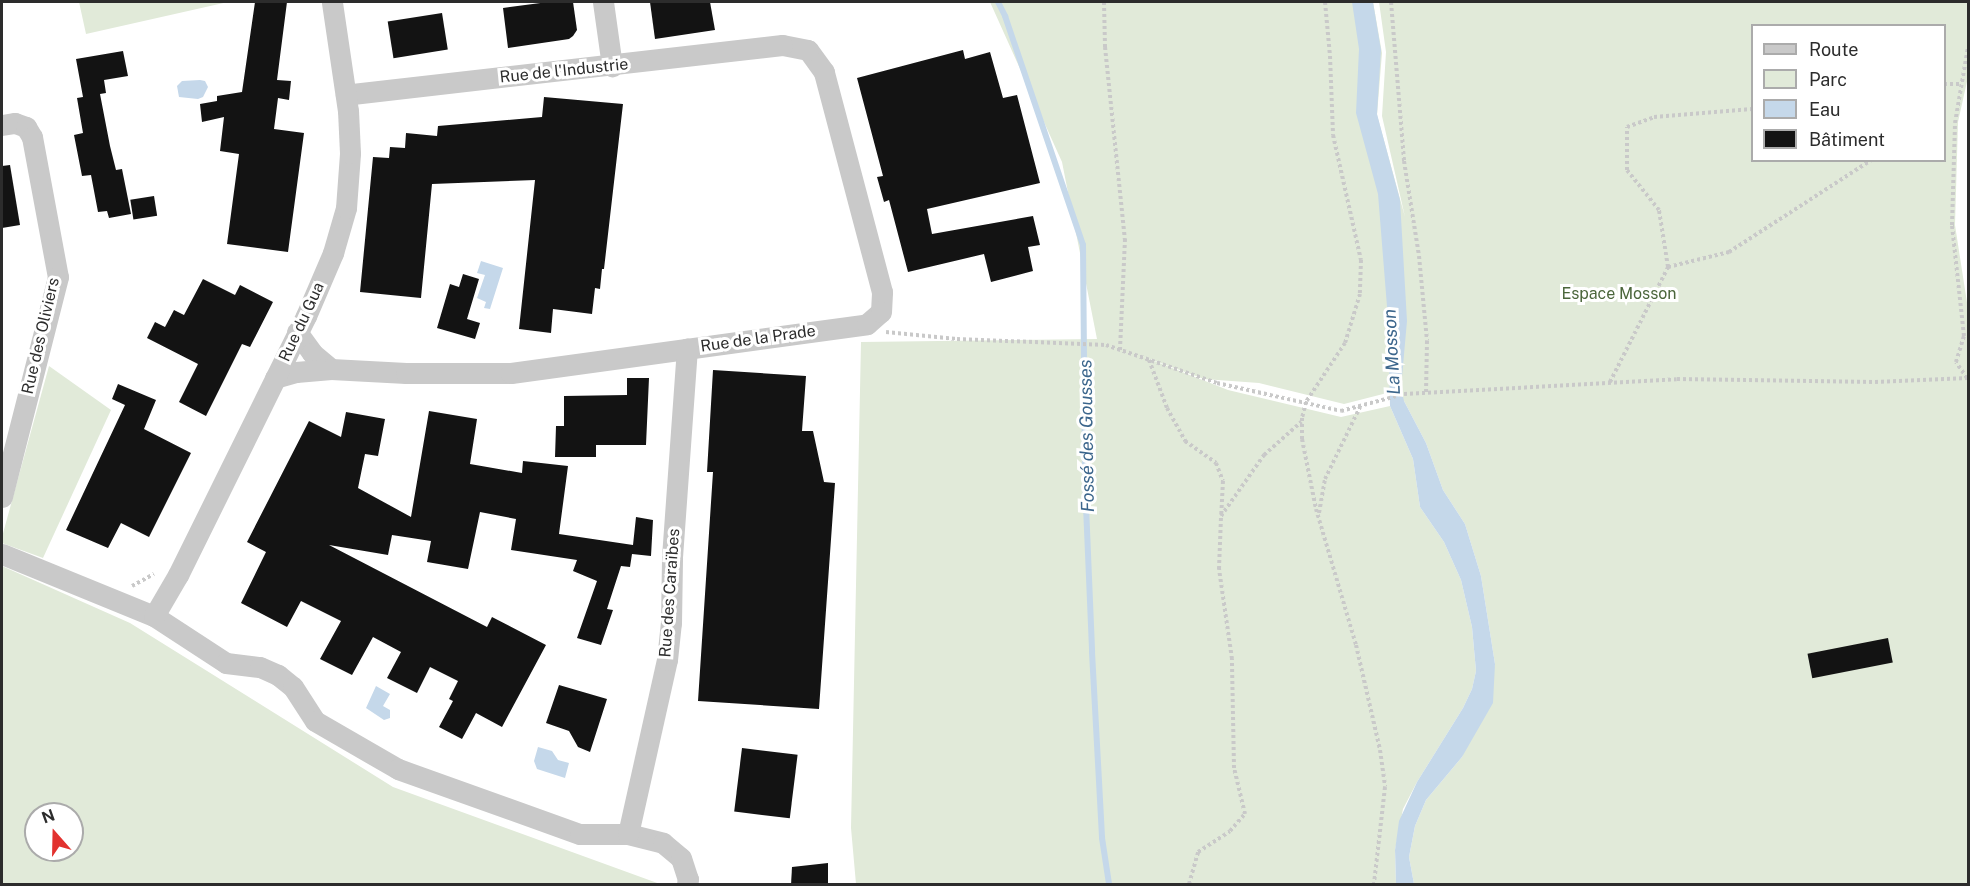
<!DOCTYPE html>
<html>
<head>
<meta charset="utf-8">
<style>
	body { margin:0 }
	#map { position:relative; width:1970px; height:886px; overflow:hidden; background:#fff; font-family:"Public Sans",sans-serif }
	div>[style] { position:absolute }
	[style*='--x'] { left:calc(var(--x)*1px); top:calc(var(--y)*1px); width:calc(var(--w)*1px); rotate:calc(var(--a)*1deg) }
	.green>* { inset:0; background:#e1ead9 }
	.water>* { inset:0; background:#c5d8ea }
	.stream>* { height:6px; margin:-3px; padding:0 3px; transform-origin:3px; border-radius:3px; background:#c5d8ea }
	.building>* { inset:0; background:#131313; transform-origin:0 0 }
	.path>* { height:4px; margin-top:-2px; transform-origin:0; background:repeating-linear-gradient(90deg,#c9c9c9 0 3px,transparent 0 6px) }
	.minor>* { height:21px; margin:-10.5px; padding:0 10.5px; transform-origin:10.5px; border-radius:10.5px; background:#c9c9c9 }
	span { translate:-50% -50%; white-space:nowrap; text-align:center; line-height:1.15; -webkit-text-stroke:6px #fff; paint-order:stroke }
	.street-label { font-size:16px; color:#2c2c2c }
	.park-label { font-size:16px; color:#4b663b }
	.water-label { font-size:18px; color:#3c668c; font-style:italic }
	.frame { position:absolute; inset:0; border:3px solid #2c2c2c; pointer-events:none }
	.legend { position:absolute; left:1751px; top:24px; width:195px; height:138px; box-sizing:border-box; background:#fff; border:2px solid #ababab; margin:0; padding:8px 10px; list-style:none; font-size:18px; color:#2c2c2c }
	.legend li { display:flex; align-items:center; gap:12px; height:30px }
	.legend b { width:30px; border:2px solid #ababab }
	.north { position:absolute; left:24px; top:802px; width:60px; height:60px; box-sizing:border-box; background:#fff; border:2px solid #ababab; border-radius:50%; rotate:340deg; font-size:16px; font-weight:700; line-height:24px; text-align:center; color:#2c2c2c }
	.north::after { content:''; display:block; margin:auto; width:21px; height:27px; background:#e2322f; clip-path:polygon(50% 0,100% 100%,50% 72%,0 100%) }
</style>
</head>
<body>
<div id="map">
	<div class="green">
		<div style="clip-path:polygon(79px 2px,228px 2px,86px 34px)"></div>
		<div style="clip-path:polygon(evenodd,990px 2px,1373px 2px,1382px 53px,1377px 115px,1405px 217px,1382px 116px,1386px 52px,1379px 2px,1968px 2px,1968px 77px,1958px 122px,1955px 225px,1968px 309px,1968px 884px,1414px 884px,1409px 857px,1415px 826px,1426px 800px,1462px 757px,1495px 664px,1481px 576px,1465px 524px,1443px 490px,1426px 443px,1404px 401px,1387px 393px,1344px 404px,1259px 383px,1204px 379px,1139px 355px,1228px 390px,1341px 417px,1390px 406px,1413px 459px,1420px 507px,1444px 542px,1461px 580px,1472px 627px,1476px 671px,1472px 689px,1463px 708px,1417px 782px,1403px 809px,1395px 850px,1396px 884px,856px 884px,851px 828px,861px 342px,1097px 339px,1062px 162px,990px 2px,1752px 26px,1944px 26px,1944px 160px,1752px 160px,1752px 26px)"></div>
		<div style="clip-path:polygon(49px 366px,111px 410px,43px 558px,2px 543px,2px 537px)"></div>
		<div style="clip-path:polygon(evenodd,2px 566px,130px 623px,393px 787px,660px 884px,2px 884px,2px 566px,36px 814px,72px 814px,72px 850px,36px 850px,36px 814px)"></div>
	</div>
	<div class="water">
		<div style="clip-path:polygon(1352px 2px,1373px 2px,1381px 50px,1377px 114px,1400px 200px,1407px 321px,1401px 388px,1404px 401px,1426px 443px,1443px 490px,1465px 524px,1481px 576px,1495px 664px,1493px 703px,1462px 757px,1426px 800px,1415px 826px,1409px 857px,1414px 884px,1396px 884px,1395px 850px,1399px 821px,1417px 782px,1463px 708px,1472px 689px,1476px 671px,1472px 627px,1461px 580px,1444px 542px,1420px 507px,1413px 459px,1390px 406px,1388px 319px,1378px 194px,1356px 113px,1359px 49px)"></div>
		<div style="clip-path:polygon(200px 80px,205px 81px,208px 87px,203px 97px,198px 99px,179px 97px,177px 86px,182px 81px)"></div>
		<div style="clip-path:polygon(481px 261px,503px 268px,490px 309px,484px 308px,486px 302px,477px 298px,485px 275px,477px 273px)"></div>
		<div style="clip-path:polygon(376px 686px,390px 694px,383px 706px,390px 710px,390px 718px,384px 720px,366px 708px)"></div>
		<div style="clip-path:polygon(538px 747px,552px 751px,558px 760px,569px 763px,565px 778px,537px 769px,534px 761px)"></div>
	</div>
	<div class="stream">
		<div style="--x:998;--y:2;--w:16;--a:63"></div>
		<div style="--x:1005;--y:16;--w:242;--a:71.2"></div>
		<div style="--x:1083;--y:245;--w:237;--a:89.5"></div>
		<div style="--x:1085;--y:482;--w:170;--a:87.6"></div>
		<div style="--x:1092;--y:652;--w:186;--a:86.9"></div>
		<div style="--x:1102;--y:838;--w:47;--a:81.3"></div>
	</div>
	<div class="building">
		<div style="clip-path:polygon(255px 2px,287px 2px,277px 80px,291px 81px,289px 100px,278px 98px,274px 129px,304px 133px,288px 252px,227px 244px,239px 154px,220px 151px,224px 117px,202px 122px,200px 104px,217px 101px,217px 96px,242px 92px)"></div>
		<div style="clip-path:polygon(548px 2px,573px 2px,577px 30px,573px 36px,569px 39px,508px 48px,503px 8px)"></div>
		<div style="clip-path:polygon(650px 2px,710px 2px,715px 30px,655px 39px)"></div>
		<div style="left:442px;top:13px;width:37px;height:55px;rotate:81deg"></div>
		<div style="clip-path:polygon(963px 50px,965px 59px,990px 52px,1003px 98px,1017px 95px,1040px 183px,927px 209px,932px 234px,1033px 216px,1040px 245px,1028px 247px,1033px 271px,991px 282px,984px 254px,908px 272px,889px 200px,884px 202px,877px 177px,883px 176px,857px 78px)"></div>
		<div style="clip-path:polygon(123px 51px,128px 76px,104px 80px,106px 93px,100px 94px,110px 146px,116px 170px,122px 169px,131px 214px,109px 218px,107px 211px,98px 212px,91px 175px,82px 176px,74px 135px,83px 133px,77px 98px,83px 97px,76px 59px)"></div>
		<div style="clip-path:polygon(544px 97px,623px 104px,604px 269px,602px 269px,600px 289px,595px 288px,592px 314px,553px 309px,551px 333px,519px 329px,535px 180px,432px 184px,421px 298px,360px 292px,373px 157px,389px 158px,390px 147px,405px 148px,406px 133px,437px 136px,438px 126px,542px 117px)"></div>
		<div style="clip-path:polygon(10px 165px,20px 225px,2px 228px,2px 166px)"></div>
		<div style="left:154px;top:196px;width:20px;height:24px;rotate:81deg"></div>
		<div style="clip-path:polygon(463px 274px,479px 279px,467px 319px,480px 323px,475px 339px,437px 328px,450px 284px,459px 287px)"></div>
		<div style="clip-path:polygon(203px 279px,235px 295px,240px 285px,273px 302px,250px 347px,242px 344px,206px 416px,179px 402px,198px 364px,147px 338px,155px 322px,165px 327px,174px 310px,184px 315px)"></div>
		<div style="clip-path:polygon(713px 370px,806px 376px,802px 431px,813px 431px,824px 482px,835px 483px,819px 709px,698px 701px,713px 472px,707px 472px)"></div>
		<div style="clip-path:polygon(627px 378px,649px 378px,646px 445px,596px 445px,596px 457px,555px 457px,556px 426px,564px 426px,564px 396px,627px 395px)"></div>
		<div style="clip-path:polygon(118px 384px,156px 400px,144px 429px,191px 453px,149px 537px,121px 523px,108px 548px,66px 530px,125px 405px,112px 399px)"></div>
		<div style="clip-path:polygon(429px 411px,477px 419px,470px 464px,522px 473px,523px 461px,568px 466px,559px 534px,633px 545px,636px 517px,653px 520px,651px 556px,632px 554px,630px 567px,621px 566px,607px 609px,613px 610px,601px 645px,577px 638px,597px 581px,573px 571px,577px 560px,511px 550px,516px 519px,480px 512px,468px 569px,427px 562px,431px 541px,392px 535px,388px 555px,329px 545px,487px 627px,492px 617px,546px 645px,502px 727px,476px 713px,462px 739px,439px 727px,453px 701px,449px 699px,458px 681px,430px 667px,417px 693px,387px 678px,401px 652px,373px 637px,352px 675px,320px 659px,341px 621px,301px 601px,287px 627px,241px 603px,266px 552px,247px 542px,309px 421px,341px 437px,346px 412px,385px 419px,378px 456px,365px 454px,358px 488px,411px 517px)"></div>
		<div style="left:1888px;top:638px;width:25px;height:82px;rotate:79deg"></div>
		<div style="clip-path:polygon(559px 685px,607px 699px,590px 752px,578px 747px,569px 731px,546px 723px)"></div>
		<div style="left:742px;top:748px;width:56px;height:64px;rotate:7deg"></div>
		<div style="clip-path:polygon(828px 863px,828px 885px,791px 885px,792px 867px)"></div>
	</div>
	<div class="path">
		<div style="--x:1104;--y:2;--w:45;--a:88.7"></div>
		<div style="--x:1105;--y:47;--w:193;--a:84.1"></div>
		<div style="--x:1125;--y:239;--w:111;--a:92.6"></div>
		<div style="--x:1325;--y:2;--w:54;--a:84.7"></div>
		<div style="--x:1330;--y:56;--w:79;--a:87.8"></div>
		<div style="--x:1333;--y:135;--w:128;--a:77.4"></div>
		<div style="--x:1361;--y:260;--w:34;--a:92"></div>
		<div style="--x:1360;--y:294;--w:51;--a:107"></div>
		<div style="--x:1345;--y:343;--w:71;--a:123.5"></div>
		<div style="--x:1306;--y:402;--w:16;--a:104"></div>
		<div style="--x:1302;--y:418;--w:21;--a:90"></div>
		<div style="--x:1302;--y:439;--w:71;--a:78.7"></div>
		<div style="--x:1316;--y:509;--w:142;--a:73.6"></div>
		<div style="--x:1356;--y:645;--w:108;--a:77.1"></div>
		<div style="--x:1380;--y:750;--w:37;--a:82"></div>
		<div style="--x:1385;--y:787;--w:98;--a:96.5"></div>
		<div style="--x:1391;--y:2;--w:160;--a:85.3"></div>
		<div style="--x:1404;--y:161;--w:96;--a:81"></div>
		<div style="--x:1419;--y:256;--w:85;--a:84.6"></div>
		<div style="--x:1427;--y:341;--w:51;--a:91.1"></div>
		<div style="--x:1944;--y:84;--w:16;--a:0"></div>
		<div style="--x:1668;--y:267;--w:63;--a:-13.8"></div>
		<div style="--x:1729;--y:252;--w:169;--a:-32.9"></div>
		<div style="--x:886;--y:332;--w:71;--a:5.6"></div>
		<div style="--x:957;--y:339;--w:149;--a:2.3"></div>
		<div style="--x:1106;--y:345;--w:117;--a:18.9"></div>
		<div style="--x:1217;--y:383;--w:127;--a:12.7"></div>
		<div style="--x:1341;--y:411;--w:65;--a:-15.1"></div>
		<div style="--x:1404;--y:394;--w:273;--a:-3.1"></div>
		<div style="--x:1677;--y:379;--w:198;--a:0.9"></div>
		<div style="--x:1875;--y:382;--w:93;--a:-2.5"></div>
		<div style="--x:1149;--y:360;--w:51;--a:69.4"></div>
		<div style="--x:1167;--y:408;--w:38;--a:61"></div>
		<div style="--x:1185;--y:441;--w:38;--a:35"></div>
		<div style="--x:1216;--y:463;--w:19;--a:69"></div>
		<div style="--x:1223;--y:481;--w:35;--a:93"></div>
		<div style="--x:1967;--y:378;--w:19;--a:-125"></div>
		<div style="--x:1956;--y:362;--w:27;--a:-73"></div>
		<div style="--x:1964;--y:336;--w:112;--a:-96.2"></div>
		<div style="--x:1952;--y:225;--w:102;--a:-88.3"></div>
		<div style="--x:1955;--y:123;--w:77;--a:-80.3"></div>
		<div style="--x:1610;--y:382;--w:129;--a:-63.2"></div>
		<div style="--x:1668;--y:267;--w:58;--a:-99"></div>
		<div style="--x:1659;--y:210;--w:51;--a:-128.7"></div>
		<div style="--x:1627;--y:170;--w:43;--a:-90"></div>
		<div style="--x:1627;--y:127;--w:29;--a:-20"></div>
		<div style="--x:1654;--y:117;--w:98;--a:-4.7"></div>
		<div style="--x:1319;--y:513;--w:35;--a:-80"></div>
		<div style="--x:1325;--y:479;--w:80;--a:-64.1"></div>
		<div style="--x:132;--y:586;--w:25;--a:-29"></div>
		<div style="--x:1189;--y:884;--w:33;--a:-74"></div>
		<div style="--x:1198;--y:852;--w:38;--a:-33"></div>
		<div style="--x:1230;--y:831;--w:23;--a:-49"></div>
		<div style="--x:1245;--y:814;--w:47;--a:-103.4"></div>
		<div style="--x:1234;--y:768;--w:109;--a:-91.1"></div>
		<div style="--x:1232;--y:659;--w:91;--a:-98.2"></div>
		<div style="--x:1219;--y:569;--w:53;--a:-87.8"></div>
		<div style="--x:1221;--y:516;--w:75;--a:-54.8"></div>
		<div style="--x:1264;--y:455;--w:50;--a:-41.7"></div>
	</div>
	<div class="minor">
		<div style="--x:603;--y:2;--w:65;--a:82"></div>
		<div style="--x:2;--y:125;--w:13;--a:-9"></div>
		<div style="--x:15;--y:123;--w:12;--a:20"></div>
		<div style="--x:26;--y:127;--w:12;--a:59"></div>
		<div style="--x:32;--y:137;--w:142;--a:79.5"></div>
		<div style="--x:58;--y:277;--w:227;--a:104.3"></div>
		<div style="--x:297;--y:332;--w:26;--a:54"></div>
		<div style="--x:312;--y:353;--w:25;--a:40"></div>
		<div style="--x:275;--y:378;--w:22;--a:-16"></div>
		<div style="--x:296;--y:372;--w:35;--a:-5"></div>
		<div style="--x:331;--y:369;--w:75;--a:3.1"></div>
		<div style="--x:406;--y:373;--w:105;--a:0"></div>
		<div style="--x:511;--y:373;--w:359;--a:-7.8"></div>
		<div style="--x:867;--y:324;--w:18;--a:-41"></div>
		<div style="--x:881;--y:312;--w:20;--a:-87"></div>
		<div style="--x:882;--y:292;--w:228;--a:-104.8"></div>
		<div style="--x:824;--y:72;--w:27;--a:-126"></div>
		<div style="--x:808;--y:50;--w:26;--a:-169"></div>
		<div style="--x:782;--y:45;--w:439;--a:173.5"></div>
		<div style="--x:2;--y:554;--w:164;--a:22.2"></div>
		<div style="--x:154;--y:616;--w:86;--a:33.1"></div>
		<div style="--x:226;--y:663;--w:34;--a:7"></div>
		<div style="--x:260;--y:667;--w:20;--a:24"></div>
		<div style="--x:278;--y:675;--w:19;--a:39"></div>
		<div style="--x:293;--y:687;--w:40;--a:57.1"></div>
		<div style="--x:315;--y:721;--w:96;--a:30"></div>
		<div style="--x:398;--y:769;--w:193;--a:19.7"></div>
		<div style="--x:580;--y:834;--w:48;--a:0"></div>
		<div style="--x:628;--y:834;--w:36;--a:14"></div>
		<div style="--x:663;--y:843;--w:23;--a:40"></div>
		<div style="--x:681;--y:858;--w:22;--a:72"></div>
		<div style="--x:688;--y:879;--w:5;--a:101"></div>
		<div style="--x:154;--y:616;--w:48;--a:-59.7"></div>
		<div style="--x:178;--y:575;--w:289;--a:-63.7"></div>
		<div style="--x:306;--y:316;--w:69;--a:-66.8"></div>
		<div style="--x:333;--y:253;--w:47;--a:-73.9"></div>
		<div style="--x:346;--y:208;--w:55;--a:-85.8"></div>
		<div style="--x:350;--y:153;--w:42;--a:-92.7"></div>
		<div style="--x:348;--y:111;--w:110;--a:-98.4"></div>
		<div style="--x:628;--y:834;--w:178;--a:-77.4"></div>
		<div style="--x:667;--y:660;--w:37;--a:-84"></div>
		<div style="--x:671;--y:623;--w:66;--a:-89.1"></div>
		<div style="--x:672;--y:557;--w:209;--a:-85.9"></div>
	</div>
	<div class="street-label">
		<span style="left:564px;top:71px;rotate:-6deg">Rue de l'Industrie</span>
		<span style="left:302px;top:322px;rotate:-65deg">Rue du Gua</span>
		<span style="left:41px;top:336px;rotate:-77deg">Rue des Oliviers</span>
		<span style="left:758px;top:339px;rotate:-8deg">Rue de la Prade</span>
		<span style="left:670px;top:593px;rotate:-86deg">Rue des Caraïbes</span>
	</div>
	<div class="park-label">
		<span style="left:1619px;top:294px">Espace Mosson</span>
	</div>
	<div class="water-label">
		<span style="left:1392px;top:352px;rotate:-93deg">La Mosson</span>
		<span style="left:1087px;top:436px;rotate:-91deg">Fossé des Gousses</span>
	</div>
	<div class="frame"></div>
	<ul class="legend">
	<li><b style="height:8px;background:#c9c9c9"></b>Route</li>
	<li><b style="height:16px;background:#e1ead9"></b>Parc</li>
	<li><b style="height:16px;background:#c5d8ea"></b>Eau</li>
	<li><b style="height:16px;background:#131313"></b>Bâtiment</li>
	</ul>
	<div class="north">N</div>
</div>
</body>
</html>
